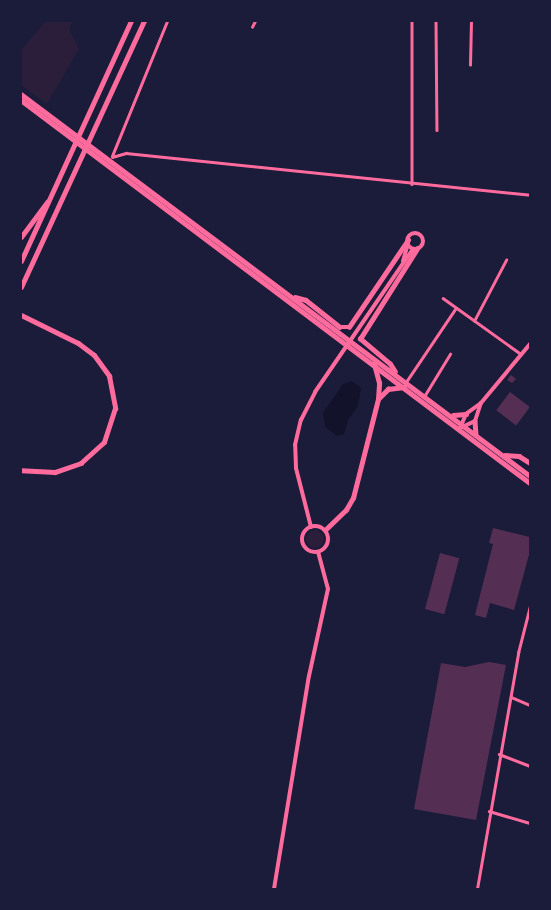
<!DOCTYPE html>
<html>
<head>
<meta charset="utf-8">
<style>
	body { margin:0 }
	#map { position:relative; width:551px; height:910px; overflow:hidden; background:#1b1b3a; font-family:"Times New Roman",serif }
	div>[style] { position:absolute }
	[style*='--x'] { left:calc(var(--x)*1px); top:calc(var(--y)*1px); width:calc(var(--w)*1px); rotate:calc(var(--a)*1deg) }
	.green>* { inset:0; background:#2a1e3b }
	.round { border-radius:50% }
	.water>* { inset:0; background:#12122b }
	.building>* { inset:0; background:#542f53; transform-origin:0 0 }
	.minor>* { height:2.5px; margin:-1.25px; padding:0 1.25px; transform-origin:1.25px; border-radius:1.25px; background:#ff6b9d }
	.tertiary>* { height:4px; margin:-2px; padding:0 2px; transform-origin:2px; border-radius:2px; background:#ff6b9d }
	.tertiary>.ring { margin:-2px; padding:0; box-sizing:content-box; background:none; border:4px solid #ff6b9d; border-radius:50% }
	.secondary>* { height:4px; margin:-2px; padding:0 2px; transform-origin:2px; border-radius:2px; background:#ff6b9d }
	.trunk>* { height:4.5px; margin:-2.25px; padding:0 2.25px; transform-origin:2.25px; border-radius:2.25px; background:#ff6b9d }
	.motorway>* { height:5px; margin:-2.5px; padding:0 2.5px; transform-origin:2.5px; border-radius:2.5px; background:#ff6b9d }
	span { translate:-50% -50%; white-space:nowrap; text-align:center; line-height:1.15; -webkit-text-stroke:4px #1b1b3a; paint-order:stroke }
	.frame { position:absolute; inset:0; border:22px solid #1b1b3a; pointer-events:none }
</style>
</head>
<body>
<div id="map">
	<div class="green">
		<div style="clip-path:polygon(46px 21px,73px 21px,69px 29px,79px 49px,47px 104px,21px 85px,21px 50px)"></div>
		<div class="round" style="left:306px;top:530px;width:18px;height:18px"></div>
	</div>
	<div class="water">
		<div style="clip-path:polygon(352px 381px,361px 388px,358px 406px,348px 420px,344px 434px,337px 436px,325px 427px,323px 413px,343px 384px)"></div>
	</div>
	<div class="building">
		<div style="clip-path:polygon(511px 375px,516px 379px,512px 383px,507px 380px)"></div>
		<div style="left:510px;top:392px;width:25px;height:23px;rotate:37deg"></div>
		<div style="clip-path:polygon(493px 528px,530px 537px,530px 551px,514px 610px,490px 603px,486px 618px,475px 615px,493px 544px,489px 543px)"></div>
		<div style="left:440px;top:553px;width:20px;height:58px;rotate:15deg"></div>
		<div style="clip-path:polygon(489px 662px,506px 665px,476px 820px,414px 809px,441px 663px,465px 667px)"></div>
	</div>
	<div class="minor">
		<div style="--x:412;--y:21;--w:163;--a:90"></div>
		<div style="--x:436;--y:21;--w:109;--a:89.5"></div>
		<div style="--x:252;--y:27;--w:7;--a:-63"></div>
		<div style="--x:470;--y:65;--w:44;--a:-88.7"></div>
		<div style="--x:112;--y:156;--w:146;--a:-67.8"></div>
		<div style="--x:112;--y:157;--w:15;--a:-16"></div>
		<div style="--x:126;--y:153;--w:406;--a:5.9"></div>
		<div style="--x:443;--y:298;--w:96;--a:35.7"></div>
		<div style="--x:474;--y:321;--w:69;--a:-62.3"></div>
		<div style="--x:406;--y:382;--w:89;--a:-56"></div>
		<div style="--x:425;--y:395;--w:48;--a:-58.6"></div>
		<div style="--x:511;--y:697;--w:21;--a:23"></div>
		<div style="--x:499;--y:754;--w:33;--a:21"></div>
		<div style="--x:489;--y:811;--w:43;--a:16.3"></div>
		<div style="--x:477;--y:889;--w:240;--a:-80.1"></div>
		<div style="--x:518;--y:653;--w:49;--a:-75.7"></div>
	</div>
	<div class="tertiary">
		<div class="ring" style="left:407px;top:233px;width:12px;height:12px"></div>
		<div style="--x:403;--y:261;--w:18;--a:-74"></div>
		<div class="ring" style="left:302px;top:526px;width:22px;height:22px"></div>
		<div style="--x:311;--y:527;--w:61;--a:-104.3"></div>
		<div style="--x:296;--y:468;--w:23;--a:-92"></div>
		<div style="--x:295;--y:445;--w:26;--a:-77"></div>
		<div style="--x:301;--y:420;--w:31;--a:-63"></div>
		<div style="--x:315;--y:392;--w:173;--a:-55.6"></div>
		<div style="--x:274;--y:889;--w:216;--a:-80.7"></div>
		<div style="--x:309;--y:676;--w:89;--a:-77.7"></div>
		<div style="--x:328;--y:589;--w:38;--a:-105"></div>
	</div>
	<div class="secondary">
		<div style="--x:481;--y:403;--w:19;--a:144"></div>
		<div style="--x:466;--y:414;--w:15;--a:113"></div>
		<div style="--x:460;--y:428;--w:17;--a:-25"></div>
		<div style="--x:475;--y:421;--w:19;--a:-72"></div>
		<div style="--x:481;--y:403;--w:77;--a:-50.3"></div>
	</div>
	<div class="trunk">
		<div style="--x:21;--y:94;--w:636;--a:36.89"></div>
		<div style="--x:21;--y:100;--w:637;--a:36.96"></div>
		<div style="--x:295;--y:297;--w:11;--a:15"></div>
		<div style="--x:306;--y:300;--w:43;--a:38.5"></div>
		<div style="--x:340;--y:327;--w:9;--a:0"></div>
		<div style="--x:349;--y:327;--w:105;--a:-55.9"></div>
		<div style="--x:395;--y:372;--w:9;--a:-122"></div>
		<div style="--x:390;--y:364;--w:39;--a:-140"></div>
		<div style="--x:360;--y:339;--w:107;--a:-57.7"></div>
		<div style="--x:379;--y:398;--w:13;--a:-45"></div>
		<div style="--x:388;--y:389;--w:16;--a:-7"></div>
		<div style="--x:453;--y:415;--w:13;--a:-4"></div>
		<div style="--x:475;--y:421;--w:13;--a:86"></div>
		<div style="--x:505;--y:455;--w:14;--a:4"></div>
		<div style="--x:519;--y:456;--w:13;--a:32"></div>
		<div style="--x:325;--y:530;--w:29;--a:-44"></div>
		<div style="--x:346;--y:510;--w:14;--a:-60"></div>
		<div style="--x:353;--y:498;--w:102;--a:-75.8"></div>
		<div style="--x:378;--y:399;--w:16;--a:-86"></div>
		<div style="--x:379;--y:383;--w:20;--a:-105"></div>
	</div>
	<div class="motorway">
		<div style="--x:21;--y:237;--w:44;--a:-53.4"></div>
		<div style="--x:21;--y:261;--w:264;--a:-65.4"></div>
		<div style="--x:21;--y:287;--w:293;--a:-65.2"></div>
		<div style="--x:21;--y:315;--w:64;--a:26.2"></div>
		<div style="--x:78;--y:343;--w:20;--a:37"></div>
		<div style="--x:94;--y:355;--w:26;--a:54"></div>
		<div style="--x:109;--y:376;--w:33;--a:79"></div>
		<div style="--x:115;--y:408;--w:36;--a:108"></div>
		<div style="--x:104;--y:442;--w:31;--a:138"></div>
		<div style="--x:81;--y:463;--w:28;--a:161"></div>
		<div style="--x:55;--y:472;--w:34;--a:-177"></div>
	</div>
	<div class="frame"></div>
</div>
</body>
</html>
